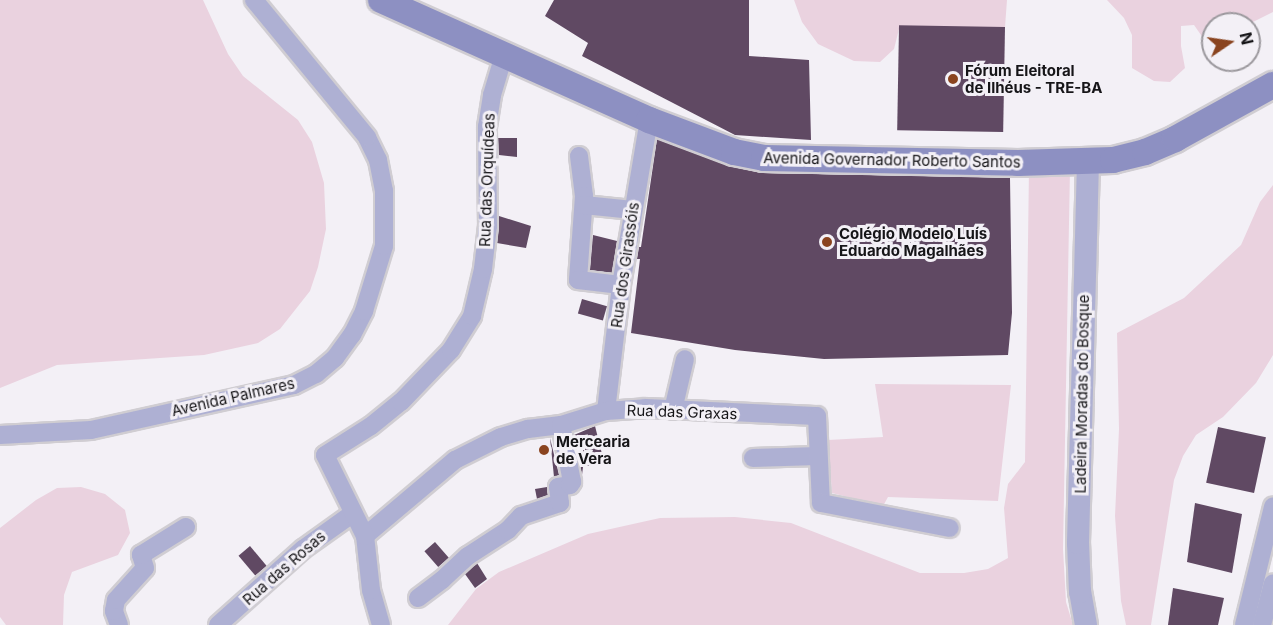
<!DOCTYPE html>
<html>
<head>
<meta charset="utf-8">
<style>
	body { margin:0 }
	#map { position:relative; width:1273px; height:625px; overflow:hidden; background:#f3f0f6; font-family:Inter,sans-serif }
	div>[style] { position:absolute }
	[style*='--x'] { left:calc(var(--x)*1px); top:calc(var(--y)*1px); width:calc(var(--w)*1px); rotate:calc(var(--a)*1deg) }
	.green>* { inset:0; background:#ead2df }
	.building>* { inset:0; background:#604963; transform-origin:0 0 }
	.roads { filter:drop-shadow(2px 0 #d0cdd2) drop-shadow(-2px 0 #d0cdd2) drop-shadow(0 2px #d0cdd2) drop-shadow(0 -2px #d0cdd2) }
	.minor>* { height:18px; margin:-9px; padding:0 9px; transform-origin:9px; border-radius:9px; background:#aeb0d3 }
	.tertiary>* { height:22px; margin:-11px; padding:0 11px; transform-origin:11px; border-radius:11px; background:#aeb0d3 }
	.secondary>* { height:26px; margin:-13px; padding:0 13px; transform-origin:13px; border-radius:13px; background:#8d90c2 }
	.dots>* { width:16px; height:16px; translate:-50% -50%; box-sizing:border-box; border:3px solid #f3f0f6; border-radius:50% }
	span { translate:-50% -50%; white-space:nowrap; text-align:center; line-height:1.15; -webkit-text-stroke:6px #f3f0f6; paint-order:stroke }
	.poi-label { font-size:15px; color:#161518; font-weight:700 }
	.left { translate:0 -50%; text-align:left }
	.street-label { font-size:15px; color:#161518 }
	.north { position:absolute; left:1201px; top:12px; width:60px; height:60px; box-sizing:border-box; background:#f3f0f6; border:2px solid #9b989d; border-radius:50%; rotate:77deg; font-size:16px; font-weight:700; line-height:24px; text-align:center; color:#161518 }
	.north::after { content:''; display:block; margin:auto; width:21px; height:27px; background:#8a441f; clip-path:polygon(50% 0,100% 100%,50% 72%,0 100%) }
</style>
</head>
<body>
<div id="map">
	<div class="green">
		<div style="clip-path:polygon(0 0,203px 0,228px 54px,243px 76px,298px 120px,312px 142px,324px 183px,326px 229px,318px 267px,310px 291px,280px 329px,258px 343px,204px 355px,57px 365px,0 388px)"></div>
		<div style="clip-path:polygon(794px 0,1007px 0,1005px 27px,899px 29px,894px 49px,880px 62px,854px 61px,818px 44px,802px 22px)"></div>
		<div style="clip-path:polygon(1107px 0,1273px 0,1273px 12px,1249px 24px,1213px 24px,1213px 46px,1210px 48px,1194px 25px,1181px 26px,1181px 46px,1185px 68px,1170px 82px,1154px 81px,1132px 68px,1132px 35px,1124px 18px)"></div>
		<div style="clip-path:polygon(1029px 168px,1070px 169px,1063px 549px,1066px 602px,1073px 625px,448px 625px,476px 589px,499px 572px,588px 534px,660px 518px,735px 517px,791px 523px,920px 573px,964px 573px,988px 569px,1008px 558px,1004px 508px,1008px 484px,1025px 462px)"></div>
		<div style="clip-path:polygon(1273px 185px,1273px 355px,1256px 383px,1223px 417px,1196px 435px,1183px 456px,1174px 480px,1151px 625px,1126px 625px,1121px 601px,1115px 516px,1119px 429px,1117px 333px,1184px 298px,1241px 245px,1260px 202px)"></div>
		<div style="clip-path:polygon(875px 384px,1011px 385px,998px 501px,888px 497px,883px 506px,832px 493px,828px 440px,883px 437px)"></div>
		<div style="clip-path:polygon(81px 487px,105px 494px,125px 510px,130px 533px,118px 555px,72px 572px,64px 595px,63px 625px,6px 625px,0 617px,0 528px,36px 500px,57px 488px)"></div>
	</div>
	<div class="building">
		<div style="clip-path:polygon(554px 0,749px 0,749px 56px,809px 60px,811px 140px,735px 135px,582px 56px,588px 43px,545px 16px)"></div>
		<div style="left:1005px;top:27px;width:105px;height:106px;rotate:91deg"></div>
		<div style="clip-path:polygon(498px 138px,517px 138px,517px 157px,499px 155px)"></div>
		<div style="clip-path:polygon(657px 139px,729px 166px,761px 173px,1010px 178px,1012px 313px,1008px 355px,824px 359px,735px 350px,631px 333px,640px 259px,637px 259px,639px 247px,641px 247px)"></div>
		<div style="clip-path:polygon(499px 216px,531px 226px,526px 248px,497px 243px)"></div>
		<div style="clip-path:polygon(593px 235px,617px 241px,612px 273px,590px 270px)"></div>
		<div style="left:582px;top:299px;width:26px;height:15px;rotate:16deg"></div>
		<div style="clip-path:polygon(595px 426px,604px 462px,583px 467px,582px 475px,574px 435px)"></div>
		<div style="left:1218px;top:427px;width:49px;height:57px;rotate:12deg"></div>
		<div style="clip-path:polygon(550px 438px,559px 475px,554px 477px)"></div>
		<div style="clip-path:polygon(547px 487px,548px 495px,537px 499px,535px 489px)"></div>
		<div style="clip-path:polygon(1195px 503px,1242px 514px,1232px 573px,1187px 562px)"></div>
		<div style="left:435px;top:542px;width:21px;height:14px;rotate:49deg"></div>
		<div style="left:250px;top:546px;width:26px;height:15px;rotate:50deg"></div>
		<div style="clip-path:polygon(477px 563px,487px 579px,475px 588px,465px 574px)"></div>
		<div style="clip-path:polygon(1173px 588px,1224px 598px,1218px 625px,1168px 625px)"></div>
	</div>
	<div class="roads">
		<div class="minor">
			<div style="--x:579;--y:156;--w:40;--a:82.9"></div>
			<div style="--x:584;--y:196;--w:84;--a:94.1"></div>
			<div style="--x:578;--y:280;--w:43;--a:6.6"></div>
			<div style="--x:584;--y:205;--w:49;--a:5.8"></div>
			<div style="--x:673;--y:410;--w:52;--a:-76.8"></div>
			<div style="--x:606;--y:411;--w:127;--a:-83.2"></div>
			<div style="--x:621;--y:285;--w:167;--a:-80.4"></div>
			<div style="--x:0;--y:435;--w:91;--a:-3.1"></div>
			<div style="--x:91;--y:430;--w:208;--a:-12.5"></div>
			<div style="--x:294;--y:385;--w:25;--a:-27"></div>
			<div style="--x:316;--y:374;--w:25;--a:-40"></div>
			<div style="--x:335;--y:358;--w:29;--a:-54"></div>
			<div style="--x:352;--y:335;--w:27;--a:-63"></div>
			<div style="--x:364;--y:311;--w:68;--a:-72.9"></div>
			<div style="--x:384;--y:246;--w:55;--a:-90"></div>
			<div style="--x:384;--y:191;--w:32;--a:-101"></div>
			<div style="--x:378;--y:160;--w:25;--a:-116"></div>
			<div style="--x:367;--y:137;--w:178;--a:-129.5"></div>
			<div style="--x:753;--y:458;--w:64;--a:-1.8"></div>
			<div style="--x:365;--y:536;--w:118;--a:-40.2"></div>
			<div style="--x:455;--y:460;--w:51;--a:-26.6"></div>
			<div style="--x:501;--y:437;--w:28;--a:-17"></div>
			<div style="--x:528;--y:429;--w:33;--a:-7"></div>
			<div style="--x:561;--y:425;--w:47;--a:-17.3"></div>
			<div style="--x:606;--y:411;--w:39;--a:-4"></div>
			<div style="--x:645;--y:408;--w:172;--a:2.7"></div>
			<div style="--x:817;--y:416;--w:87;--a:87.4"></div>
			<div style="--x:821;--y:503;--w:131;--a:11"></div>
			<div style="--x:418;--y:598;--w:30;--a:-37"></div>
			<div style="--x:442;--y:580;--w:35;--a:-43"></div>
			<div style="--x:468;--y:556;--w:48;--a:-33"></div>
			<div style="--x:508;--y:530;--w:19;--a:-47"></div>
			<div style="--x:521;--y:516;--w:41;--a:-18.4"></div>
			<div style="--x:560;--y:503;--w:16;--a:-97"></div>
			<div style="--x:558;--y:487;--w:12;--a:-9"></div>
			<div style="--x:570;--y:485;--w:4;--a:-56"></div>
			<div style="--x:572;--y:482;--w:58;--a:-100.9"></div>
			<div style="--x:119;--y:625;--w:15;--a:-110"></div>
			<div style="--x:114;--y:611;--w:11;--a:-80"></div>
			<div style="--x:116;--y:600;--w:43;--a:-47.8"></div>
			<div style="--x:145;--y:568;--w:14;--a:-107"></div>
			<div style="--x:141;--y:555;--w:53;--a:-31.9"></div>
			<div style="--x:218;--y:625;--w:114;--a:-41.8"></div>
			<div style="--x:303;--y:549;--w:60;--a:-35.5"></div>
			<div style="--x:381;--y:625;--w:36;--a:-106"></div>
			<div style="--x:371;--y:590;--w:54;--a:-96.3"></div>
			<div style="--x:365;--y:536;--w:90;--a:-116.3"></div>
			<div style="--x:325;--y:455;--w:54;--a:-32.2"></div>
			<div style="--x:371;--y:426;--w:38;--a:-39"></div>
			<div style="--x:401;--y:402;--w:72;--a:-46.1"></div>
			<div style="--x:451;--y:350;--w:40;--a:-58"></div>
			<div style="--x:472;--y:316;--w:48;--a:-76.8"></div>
			<div style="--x:483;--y:269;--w:43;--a:-83.4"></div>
			<div style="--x:488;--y:226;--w:99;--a:-90.6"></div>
			<div style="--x:487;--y:127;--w:32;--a:-81"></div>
			<div style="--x:492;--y:95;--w:42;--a:-73.3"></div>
			<div style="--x:1244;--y:625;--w:122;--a:-76.2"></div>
			<div style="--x:1262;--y:625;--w:43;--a:-75.3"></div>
		</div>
		<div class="tertiary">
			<div style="--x:1086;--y:625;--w:34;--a:-100"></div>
			<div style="--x:1080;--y:592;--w:49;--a:-92.3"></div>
			<div style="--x:1078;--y:543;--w:381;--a:-88.5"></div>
		</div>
		<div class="secondary">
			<div style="--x:381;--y:0;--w:294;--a:24.1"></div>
			<div style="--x:649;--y:120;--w:91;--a:20.6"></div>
			<div style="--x:734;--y:152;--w:31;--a:11"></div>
			<div style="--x:764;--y:158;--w:254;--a:1.1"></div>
			<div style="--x:1018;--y:163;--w:95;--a:-1.8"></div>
			<div style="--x:1113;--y:160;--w:33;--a:-14"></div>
			<div style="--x:1145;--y:152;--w:33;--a:-23"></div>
			<div style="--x:1175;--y:139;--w:112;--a:-28.9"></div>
		</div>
	</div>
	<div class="dots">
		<div style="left:953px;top:79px;background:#8a441f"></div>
		<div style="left:827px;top:242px;background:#8a441f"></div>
		<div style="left:544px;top:450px;background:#8a441f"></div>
	</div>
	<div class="poi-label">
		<span class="left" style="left:965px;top:79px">Fórum Eleitoral<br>de Ilhéus - TRE-BA</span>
		<span class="left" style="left:839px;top:242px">Colégio Modelo Luís<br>Eduardo Magalhães</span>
		<span class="left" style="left:556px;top:450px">Mercearia<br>de Vera</span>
	</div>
	<div class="street-label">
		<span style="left:892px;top:160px;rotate:1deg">Avenida Governador Roberto Santos</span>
		<span style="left:487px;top:180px;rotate:-88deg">Rua das Orquídeas</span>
		<span style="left:625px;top:265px;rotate:-82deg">Rua dos Girassóis</span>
		<span style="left:1082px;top:394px;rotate:-89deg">Ladeira Moradas do Bosque</span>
		<span style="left:233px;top:397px;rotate:-13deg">Avenida Palmares</span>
		<span style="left:682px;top:412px;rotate:2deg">Rua das Graxas</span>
		<span style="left:284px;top:568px;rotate:-41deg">Rua das Rosas</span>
	</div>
	<div class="north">N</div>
</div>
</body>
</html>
